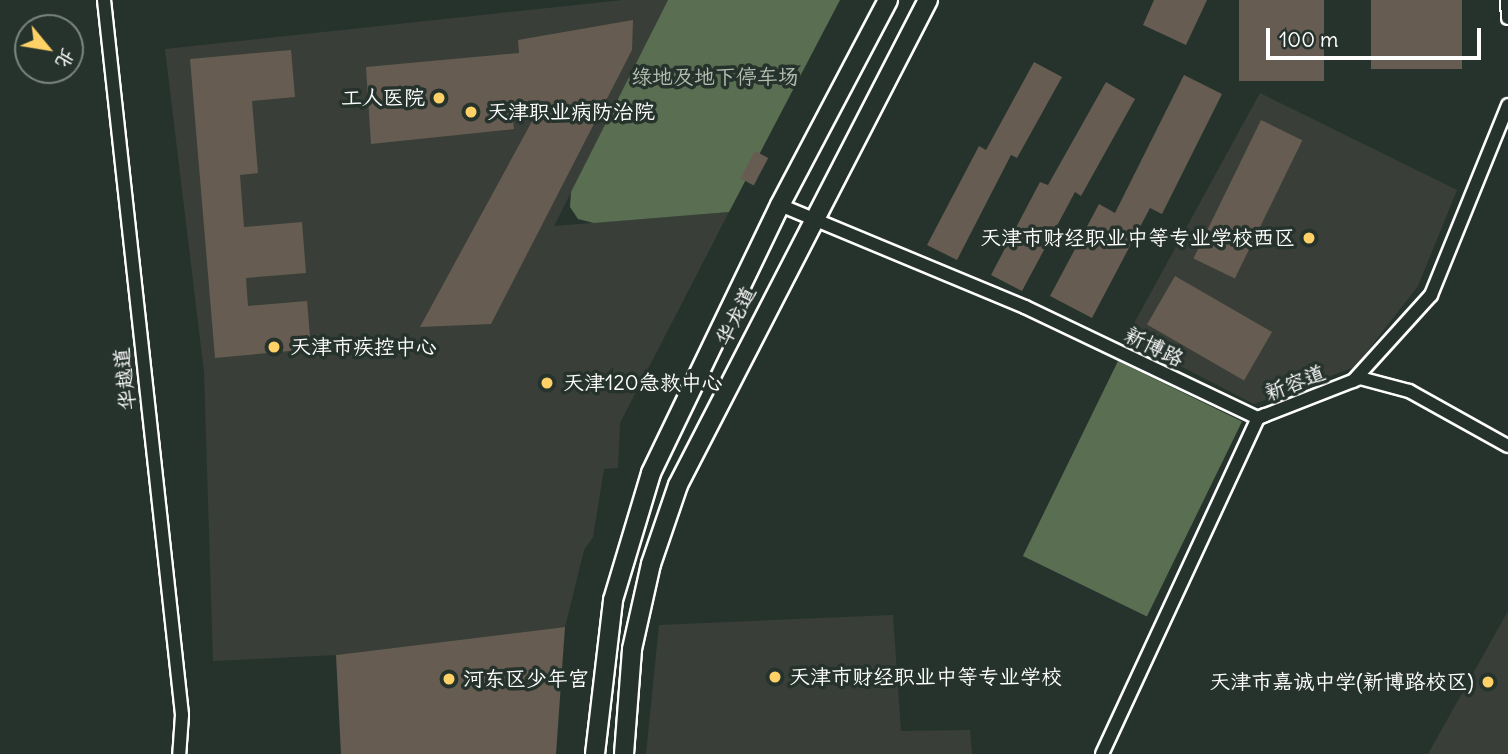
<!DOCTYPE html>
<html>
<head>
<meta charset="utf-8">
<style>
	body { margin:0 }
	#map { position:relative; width:1508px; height:754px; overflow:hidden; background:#26332d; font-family:Delius,"LXGW WenKai TC",sans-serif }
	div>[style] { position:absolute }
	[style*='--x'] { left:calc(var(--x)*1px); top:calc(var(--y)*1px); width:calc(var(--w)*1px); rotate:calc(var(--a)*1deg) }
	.built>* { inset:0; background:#393f38 }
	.green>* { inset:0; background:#5a6e52; transform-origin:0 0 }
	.building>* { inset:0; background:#665c51; transform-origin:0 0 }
	.roads { filter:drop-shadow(2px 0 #fff) drop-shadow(-2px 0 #fff) drop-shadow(0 2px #fff) drop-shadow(0 -2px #fff) }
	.street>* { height:12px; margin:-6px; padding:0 6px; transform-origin:6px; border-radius:6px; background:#26332d }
	.secondary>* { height:18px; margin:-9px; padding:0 9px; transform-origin:9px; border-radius:9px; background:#26332d }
	.dots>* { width:19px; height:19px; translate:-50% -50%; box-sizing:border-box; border:4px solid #26332d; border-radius:50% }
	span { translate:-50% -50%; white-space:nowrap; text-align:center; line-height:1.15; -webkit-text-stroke:7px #26332d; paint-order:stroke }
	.park-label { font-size:21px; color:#b5beb1 }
	.poi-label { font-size:21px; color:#fff }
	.right { translate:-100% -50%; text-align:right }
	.left { translate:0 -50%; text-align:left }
	.street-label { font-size:21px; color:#fff }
	.north { position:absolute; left:14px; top:14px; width:70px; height:70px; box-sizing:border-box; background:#26332d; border:2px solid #7d8581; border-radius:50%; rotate:120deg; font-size:19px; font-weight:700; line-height:28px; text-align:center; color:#fff }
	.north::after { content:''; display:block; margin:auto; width:24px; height:32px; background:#ffd166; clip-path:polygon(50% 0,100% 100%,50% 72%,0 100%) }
	.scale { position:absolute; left:1266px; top:28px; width:215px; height:32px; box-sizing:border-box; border:4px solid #fff; border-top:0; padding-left:9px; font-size:21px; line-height:24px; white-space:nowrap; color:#fff; -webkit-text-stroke:5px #26332d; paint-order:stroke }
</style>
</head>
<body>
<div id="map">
	<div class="built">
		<div style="clip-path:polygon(623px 0,668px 0,554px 226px,729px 212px,620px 423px,618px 468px,604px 469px,593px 537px,584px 550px,565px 627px,336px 655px,213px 661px,204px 372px,165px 49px)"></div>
		<div style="clip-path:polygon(1260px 93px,1457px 190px,1418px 286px,1355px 367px,1254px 404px,1126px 338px)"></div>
		<div style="clip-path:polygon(1508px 611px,1508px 754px,1428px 754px)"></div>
		<div style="clip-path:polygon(893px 615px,901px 731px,970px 730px,972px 754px,646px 754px,659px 625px)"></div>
	</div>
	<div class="green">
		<div style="clip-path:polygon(668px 0,840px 0,729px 212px,594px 223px,578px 219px,570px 207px,571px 192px)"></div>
		<div style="left:1118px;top:361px;width:138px;height:217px;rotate:26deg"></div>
	</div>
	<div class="building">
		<div style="clip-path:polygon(1154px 0,1207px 0,1186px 45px,1143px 25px)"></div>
		<div style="left:1239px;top:0;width:85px;height:81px"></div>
		<div style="left:1371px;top:0;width:91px;height:69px"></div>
		<div style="clip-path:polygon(633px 20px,632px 50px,491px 324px,420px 327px,543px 101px,511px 104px,514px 129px,371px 144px,366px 67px,519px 53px,518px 40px)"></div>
		<div style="clip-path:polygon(291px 50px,295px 97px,252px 101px,258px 173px,240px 175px,244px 227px,302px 222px,306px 273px,246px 278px,248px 306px,307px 301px,311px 349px,215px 358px,190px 59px)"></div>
		<div style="clip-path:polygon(1034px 62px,1062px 77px,1017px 158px,1011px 155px,957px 260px,927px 245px,979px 146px,986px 150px)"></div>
		<div style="clip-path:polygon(1184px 75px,1222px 94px,1162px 214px,1150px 208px,1092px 318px,1050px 296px,1099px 204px,1115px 213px)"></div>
		<div style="clip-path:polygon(1106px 82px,1135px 99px,1081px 196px,1075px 192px,1022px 291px,991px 275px,1040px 182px,1048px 185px)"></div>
		<div style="left:1261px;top:120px;width:46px;height:154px;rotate:26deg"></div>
		<div style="left:755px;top:151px;width:15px;height:31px;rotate:28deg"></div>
		<div style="left:1175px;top:276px;width:112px;height:56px;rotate:30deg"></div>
		<div style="clip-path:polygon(565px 627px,556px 754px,341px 754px,336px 655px)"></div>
	</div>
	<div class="roads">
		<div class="street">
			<div style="--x:104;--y:0;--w:719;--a:83.77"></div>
			<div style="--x:182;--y:715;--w:39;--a:94"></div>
			<div style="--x:1507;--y:0;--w:18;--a:87"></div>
			<div style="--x:780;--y:205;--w:265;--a:22.6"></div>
			<div style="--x:1025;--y:307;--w:258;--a:25.5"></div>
			<div style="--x:1258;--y:418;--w:110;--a:-21.4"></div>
			<div style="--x:1360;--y:378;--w:51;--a:14.9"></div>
			<div style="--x:1409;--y:391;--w:113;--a:29.1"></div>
			<div style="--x:1353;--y:381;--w:116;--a:-47.8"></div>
			<div style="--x:1431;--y:295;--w:205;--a:-67.9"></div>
			<div style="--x:1102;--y:754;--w:370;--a:-65.1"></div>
			<div style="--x:1258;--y:418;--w:8;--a:-23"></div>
		</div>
		<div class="secondary">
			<div style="--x:595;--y:754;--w:155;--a:-83.3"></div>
			<div style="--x:613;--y:600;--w:133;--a:-73.3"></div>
			<div style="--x:651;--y:473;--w:297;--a:-64.3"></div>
			<div style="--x:780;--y:205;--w:232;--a:-62.2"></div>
			<div style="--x:624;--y:754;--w:105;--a:-85.6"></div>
			<div style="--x:632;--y:649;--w:87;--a:-77.4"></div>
			<div style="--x:651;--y:564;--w:83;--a:-71.1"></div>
			<div style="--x:678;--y:485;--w:546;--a:-62.73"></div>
		</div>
	</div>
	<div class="dots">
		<div style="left:439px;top:98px;background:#ffd166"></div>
		<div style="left:471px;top:112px;background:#ffd166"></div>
		<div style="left:1309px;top:238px;background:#ffd166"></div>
		<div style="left:274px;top:347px;background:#ffd166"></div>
		<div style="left:547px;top:383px;background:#ffd166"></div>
		<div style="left:775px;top:677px;background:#ffd166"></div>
		<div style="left:449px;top:679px;background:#ffd166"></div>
		<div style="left:1488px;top:682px;background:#ffd166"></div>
	</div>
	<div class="park-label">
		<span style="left:715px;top:77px">绿地及地下停车场</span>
	</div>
	<div class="poi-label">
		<span class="right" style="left:425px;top:98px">工人医院</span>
		<span class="left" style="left:487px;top:112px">天津职业病防治院</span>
		<span class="right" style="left:1295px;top:238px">天津市财经职业中等专业学校西区</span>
		<span class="left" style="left:290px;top:347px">天津市疾控中心</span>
		<span class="left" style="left:563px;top:383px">天津120急救中心</span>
		<span class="left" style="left:789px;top:677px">天津市财经职业中等专业学校</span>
		<span class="left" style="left:463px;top:679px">河东区少年宫</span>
		<span class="right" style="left:1474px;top:682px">天津市嘉诚中学(新博路校区)</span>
	</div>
	<div class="street-label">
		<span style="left:736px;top:316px;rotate:-63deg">华龙道</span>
		<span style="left:1154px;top:347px;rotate:26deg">新博路</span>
		<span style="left:125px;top:379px;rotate:-96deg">华越道</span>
		<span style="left:1295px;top:383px;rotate:-21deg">新容道</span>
	</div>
	<div class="north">北</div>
	<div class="scale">100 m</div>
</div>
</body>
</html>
